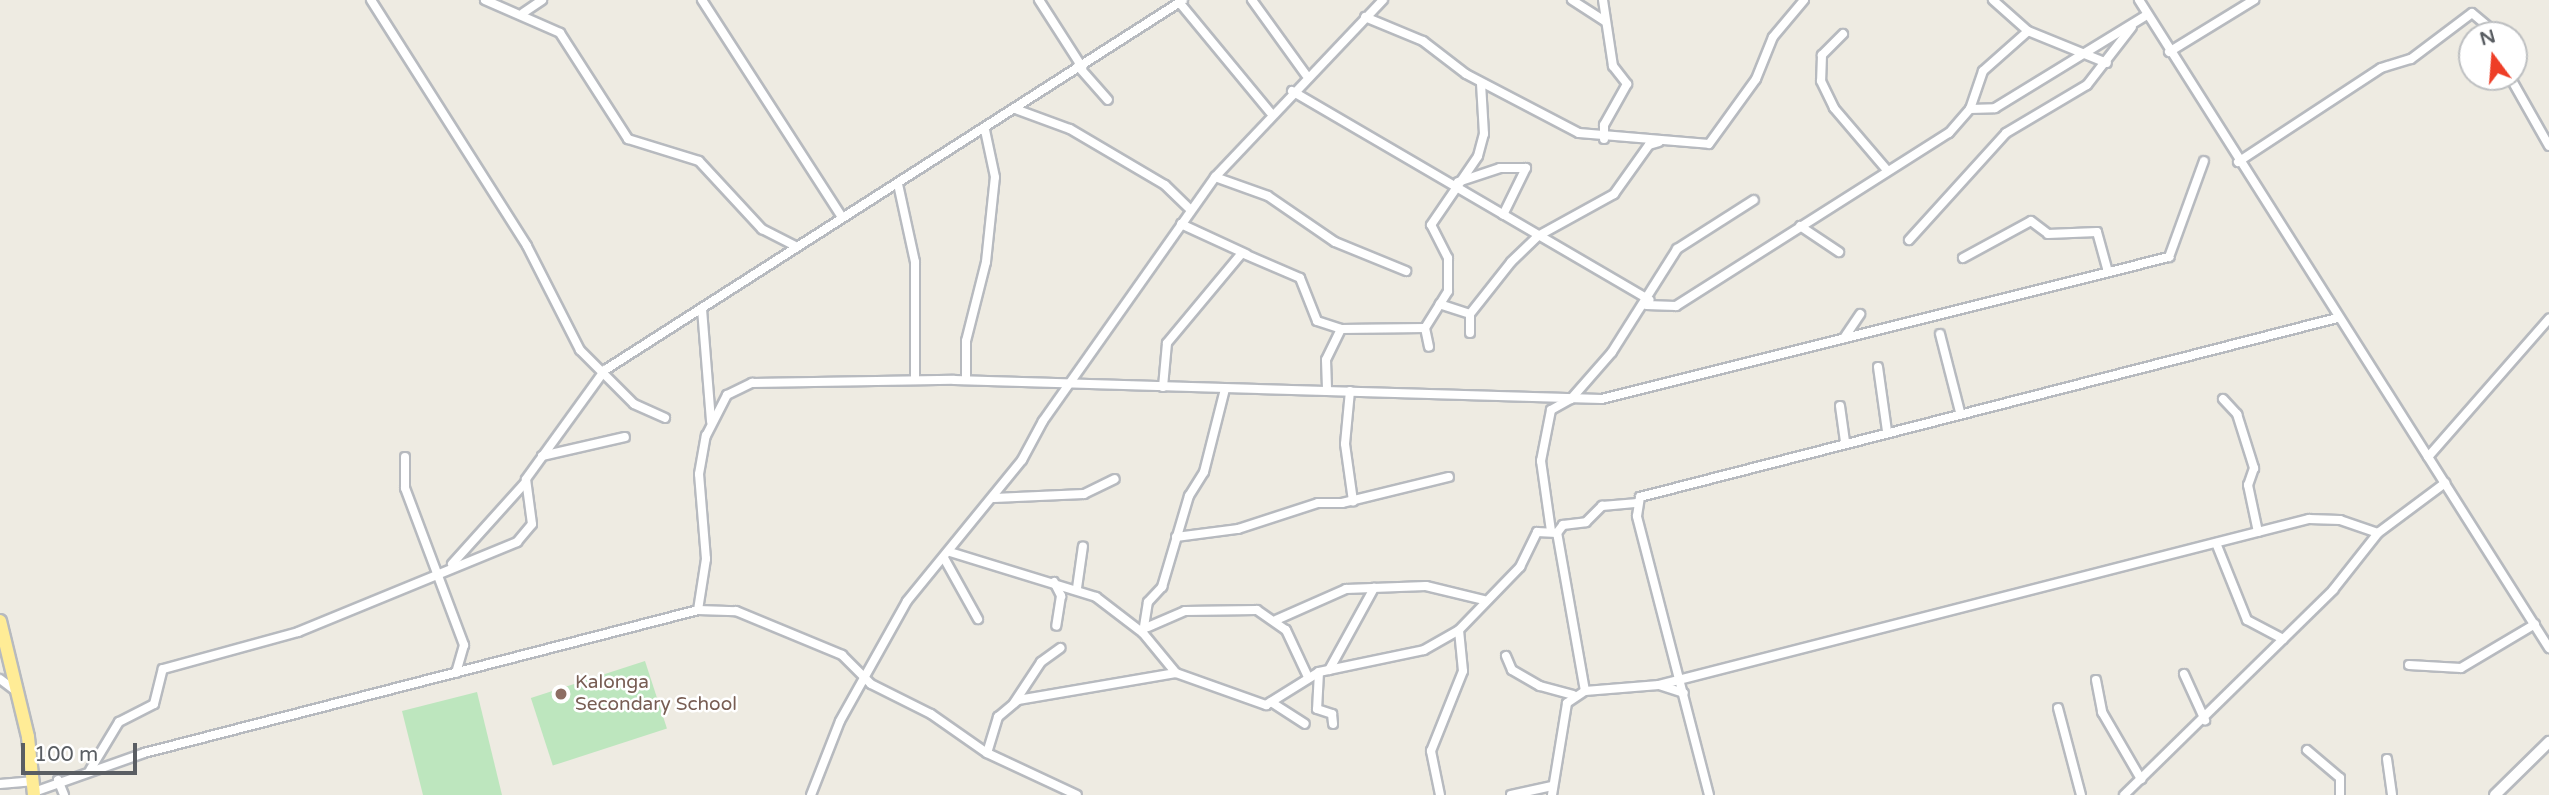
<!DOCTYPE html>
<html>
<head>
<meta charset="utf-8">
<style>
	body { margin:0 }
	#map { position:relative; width:2549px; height:795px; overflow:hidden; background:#eeebe2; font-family:"Varela Round",sans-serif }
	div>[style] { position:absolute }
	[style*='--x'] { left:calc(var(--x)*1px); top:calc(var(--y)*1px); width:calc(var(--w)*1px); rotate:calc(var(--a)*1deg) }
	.green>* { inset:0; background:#bde6be; transform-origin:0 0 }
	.roads { filter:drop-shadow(2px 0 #b7babf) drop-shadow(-2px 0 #b7babf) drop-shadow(0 2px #b7babf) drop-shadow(0 -2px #b7babf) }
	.minor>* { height:8px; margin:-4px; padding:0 4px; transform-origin:4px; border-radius:4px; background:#fff }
	.tertiary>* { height:10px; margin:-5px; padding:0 5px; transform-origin:5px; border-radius:5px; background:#fff }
	.trunk>* { height:12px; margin:-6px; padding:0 6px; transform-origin:6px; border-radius:6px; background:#ffec96 }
	.dots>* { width:19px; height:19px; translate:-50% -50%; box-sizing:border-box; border:4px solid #fff; border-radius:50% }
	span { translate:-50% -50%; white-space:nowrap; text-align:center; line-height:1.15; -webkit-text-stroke:5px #fff; paint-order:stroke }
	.education-label { font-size:19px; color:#785e54 }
	.left { translate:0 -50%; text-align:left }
	.north { position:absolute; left:2458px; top:21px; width:70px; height:70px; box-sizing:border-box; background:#fff; border:2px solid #bdbfc1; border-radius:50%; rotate:344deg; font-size:19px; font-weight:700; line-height:28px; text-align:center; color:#5a5e63 }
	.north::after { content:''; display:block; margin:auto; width:24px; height:32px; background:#ee3e27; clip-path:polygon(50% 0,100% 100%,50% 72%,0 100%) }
	.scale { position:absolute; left:21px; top:743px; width:116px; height:32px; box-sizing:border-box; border:4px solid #5a5e63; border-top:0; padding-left:9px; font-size:21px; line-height:24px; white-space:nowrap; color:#5a5e63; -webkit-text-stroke:5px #fff; paint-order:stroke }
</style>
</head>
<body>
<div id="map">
	<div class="green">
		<div style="left:645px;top:661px;width:71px;height:120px;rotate:72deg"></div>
		<div style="clip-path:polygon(477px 692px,502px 795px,423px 795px,402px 711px)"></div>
	</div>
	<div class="roads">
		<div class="minor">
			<div style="--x:371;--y:0;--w:291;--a:57.6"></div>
			<div style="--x:527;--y:246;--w:117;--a:63"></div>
			<div style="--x:580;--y:350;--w:76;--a:45"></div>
			<div style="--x:634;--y:404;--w:34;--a:24"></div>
			<div style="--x:485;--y:0;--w:82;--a:23.7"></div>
			<div style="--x:560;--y:33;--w:126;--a:57.3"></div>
			<div style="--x:628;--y:139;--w:74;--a:17.2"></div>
			<div style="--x:699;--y:161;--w:93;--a:47.2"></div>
			<div style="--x:762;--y:229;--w:38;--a:27"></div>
			<div style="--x:702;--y:0;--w:257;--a:57.2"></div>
			<div style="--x:1039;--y:0;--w:80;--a:57.3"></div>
			<div style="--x:1252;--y:0;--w:92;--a:54.2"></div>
			<div style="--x:1572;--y:0;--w:40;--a:32.9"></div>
			<div style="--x:1603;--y:0;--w:67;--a:81.4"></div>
			<div style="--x:1613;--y:66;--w:23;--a:52"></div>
			<div style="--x:1627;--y:84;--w:47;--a:119.3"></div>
			<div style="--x:1604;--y:125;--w:14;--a:90"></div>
			<div style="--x:1993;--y:0;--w:47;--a:41.5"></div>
			<div style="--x:2028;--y:31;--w:85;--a:22.1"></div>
			<div style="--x:2139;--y:0;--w:767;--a:57.68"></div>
			<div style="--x:1179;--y:2;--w:143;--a:50.4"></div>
			<div style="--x:523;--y:13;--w:23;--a:-34"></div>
			<div style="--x:1365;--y:17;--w:63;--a:22.5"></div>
			<div style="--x:1423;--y:41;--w:54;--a:37.5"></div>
			<div style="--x:1466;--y:74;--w:127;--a:27.6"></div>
			<div style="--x:1579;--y:133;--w:130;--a:4.8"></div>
			<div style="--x:1709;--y:144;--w:80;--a:-54.1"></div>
			<div style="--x:1756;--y:79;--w:45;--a:-68"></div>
			<div style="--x:1773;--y:37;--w:48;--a:-50"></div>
			<div style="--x:1843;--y:34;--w:30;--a:135"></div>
			<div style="--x:1822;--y:55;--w:26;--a:92"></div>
			<div style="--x:1821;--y:81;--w:30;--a:64"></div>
			<div style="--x:1834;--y:108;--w:82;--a:49.5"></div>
			<div style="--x:2169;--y:52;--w:100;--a:-31.5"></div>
			<div style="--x:1078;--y:66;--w:45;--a:48.6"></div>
			<div style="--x:2510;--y:77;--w:79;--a:60.5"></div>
			<div style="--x:1292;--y:91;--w:414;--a:30.3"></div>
			<div style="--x:1970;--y:109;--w:40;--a:-71.1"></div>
			<div style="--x:1983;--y:71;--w:60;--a:-41.6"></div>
			<div style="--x:1018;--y:110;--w:55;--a:20.1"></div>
			<div style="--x:1070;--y:129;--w:110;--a:30.5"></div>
			<div style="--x:1165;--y:185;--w:36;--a:44"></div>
			<div style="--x:2238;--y:162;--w:171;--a:-33.3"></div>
			<div style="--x:2381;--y:68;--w:31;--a:-17"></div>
			<div style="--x:2411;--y:59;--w:76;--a:-37"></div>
			<div style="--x:2472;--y:13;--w:34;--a:40"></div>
			<div style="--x:1215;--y:177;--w:56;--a:19.7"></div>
			<div style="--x:1268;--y:196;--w:81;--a:34.5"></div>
			<div style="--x:1335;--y:242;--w:77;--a:22.2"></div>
			<div style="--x:1458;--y:182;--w:44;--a:-18.4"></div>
			<div style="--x:1500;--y:168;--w:26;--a:0"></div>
			<div style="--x:1526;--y:168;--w:52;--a:116.1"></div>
			<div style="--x:898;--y:184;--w:80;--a:77.7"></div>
			<div style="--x:915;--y:262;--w:118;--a:90"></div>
			<div style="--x:1181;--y:224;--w:72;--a:24.8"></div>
			<div style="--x:1800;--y:226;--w:47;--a:33.7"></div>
			<div style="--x:1909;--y:240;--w:144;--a:-47.8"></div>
			<div style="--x:2006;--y:133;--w:94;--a:-30.7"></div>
			<div style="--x:2087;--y:85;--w:73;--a:-52.2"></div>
			<div style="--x:1963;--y:258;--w:77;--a:-28.6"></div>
			<div style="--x:2031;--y:221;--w:21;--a:37"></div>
			<div style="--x:2048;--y:234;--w:49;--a:-2.3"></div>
			<div style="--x:2097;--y:232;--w:41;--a:74.6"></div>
			<div style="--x:1646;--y:305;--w:30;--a:2"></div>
			<div style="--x:1676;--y:306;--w:323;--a:-32.4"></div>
			<div style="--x:1949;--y:133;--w:32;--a:-49"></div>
			<div style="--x:1970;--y:109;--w:25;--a:-2"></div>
			<div style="--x:1995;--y:108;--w:178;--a:-31.5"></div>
			<div style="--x:702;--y:309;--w:113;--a:85.4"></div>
			<div style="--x:1470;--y:314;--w:32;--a:-162"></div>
			<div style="--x:1440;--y:304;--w:15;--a:-58"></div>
			<div style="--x:1448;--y:291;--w:33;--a:-90"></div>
			<div style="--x:1448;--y:258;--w:37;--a:-117"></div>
			<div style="--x:1431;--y:225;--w:83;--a:-55.7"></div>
			<div style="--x:1478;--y:156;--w:23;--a:-75"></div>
			<div style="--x:1484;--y:134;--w:51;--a:-93.4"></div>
			<div style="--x:1425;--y:328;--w:19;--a:78"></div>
			<div style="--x:1341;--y:329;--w:84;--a:-0.7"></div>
			<div style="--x:1425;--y:328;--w:28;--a:-58"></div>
			<div style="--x:1470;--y:333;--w:19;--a:-90"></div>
			<div style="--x:1470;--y:314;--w:66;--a:-51.7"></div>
			<div style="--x:1511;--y:262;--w:37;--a:-44"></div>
			<div style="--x:1538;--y:236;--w:87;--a:-28.9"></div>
			<div style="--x:1614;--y:194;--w:60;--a:-54.5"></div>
			<div style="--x:1649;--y:145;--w:10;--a:-17"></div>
			<div style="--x:1940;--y:334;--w:81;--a:75.6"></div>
			<div style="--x:1844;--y:338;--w:29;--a:-56"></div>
			<div style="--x:1878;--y:367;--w:65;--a:82"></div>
			<div style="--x:966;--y:380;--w:39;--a:-90"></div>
			<div style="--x:966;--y:341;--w:81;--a:-75.8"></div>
			<div style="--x:986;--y:262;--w:85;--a:-84"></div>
			<div style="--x:995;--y:177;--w:48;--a:-102"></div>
			<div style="--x:1163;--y:387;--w:44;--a:-84.8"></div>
			<div style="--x:1167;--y:343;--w:117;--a:-50.2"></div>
			<div style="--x:1242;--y:253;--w:63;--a:23.3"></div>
			<div style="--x:1300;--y:278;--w:46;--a:68.4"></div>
			<div style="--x:1317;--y:321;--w:25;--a:18"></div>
			<div style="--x:1341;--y:329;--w:34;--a:116"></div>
			<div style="--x:1326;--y:360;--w:30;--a:88"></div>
			<div style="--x:1350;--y:391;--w:53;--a:95.4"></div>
			<div style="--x:1345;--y:444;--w:58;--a:82"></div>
			<div style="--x:2223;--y:399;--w:21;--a:47"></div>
			<div style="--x:2237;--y:414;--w:57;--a:72.5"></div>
			<div style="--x:2254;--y:468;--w:18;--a:109"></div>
			<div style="--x:2248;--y:485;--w:48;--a:78"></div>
			<div style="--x:1840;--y:406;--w:36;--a:82"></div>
			<div style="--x:542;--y:456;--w:85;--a:-12.9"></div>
			<div style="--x:405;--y:457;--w:31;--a:90"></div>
			<div style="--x:405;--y:488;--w:168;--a:69.4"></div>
			<div style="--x:464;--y:645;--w:29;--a:106"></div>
			<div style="--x:2428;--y:457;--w:184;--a:-48.8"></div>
			<div style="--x:994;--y:498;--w:90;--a:-2.5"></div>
			<div style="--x:1084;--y:494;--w:34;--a:-26"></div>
			<div style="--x:1551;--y:531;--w:71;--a:-98.1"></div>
			<div style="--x:1541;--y:461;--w:52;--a:-78.9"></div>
			<div style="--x:1551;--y:410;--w:23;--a:-29"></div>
			<div style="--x:1571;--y:399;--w:62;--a:-48.9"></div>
			<div style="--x:1612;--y:352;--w:122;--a:-57.7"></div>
			<div style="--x:1677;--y:249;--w:91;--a:-32.5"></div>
			<div style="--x:1176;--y:537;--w:63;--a:-7.4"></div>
			<div style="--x:1238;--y:529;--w:84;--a:-18"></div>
			<div style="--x:1318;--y:503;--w:24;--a:0"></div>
			<div style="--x:1342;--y:503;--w:110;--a:-13.7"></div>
			<div style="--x:2216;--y:543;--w:83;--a:68.1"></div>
			<div style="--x:2247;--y:620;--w:41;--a:27.8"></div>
			<div style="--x:950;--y:552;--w:153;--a:17.1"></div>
			<div style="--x:1096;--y:597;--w:59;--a:37.5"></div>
			<div style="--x:1143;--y:633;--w:52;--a:50.5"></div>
			<div style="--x:944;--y:558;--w:70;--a:60.9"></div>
			<div style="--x:452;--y:564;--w:109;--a:-48"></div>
			<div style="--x:1054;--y:582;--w:16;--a:63"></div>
			<div style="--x:1061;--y:596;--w:30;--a:99"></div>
			<div style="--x:1077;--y:588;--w:42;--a:-81.9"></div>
			<div style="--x:698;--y:610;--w:38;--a:2"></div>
			<div style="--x:736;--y:611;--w:115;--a:22.5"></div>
			<div style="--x:842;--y:655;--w:41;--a:45"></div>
			<div style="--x:871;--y:684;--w:67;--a:26.6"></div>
			<div style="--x:931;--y:714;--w:68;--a:34.9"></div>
			<div style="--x:987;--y:753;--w:99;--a:25"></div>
			<div style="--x:1276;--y:620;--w:77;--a:-23.9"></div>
			<div style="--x:1346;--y:589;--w:80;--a:-2.1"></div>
			<div style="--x:1426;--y:586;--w:60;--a:13.6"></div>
			<div style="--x:1148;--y:627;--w:40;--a:-23.4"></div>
			<div style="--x:1185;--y:611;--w:72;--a:-0.8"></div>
			<div style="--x:1257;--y:610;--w:35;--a:35"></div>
			<div style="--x:1286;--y:630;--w:52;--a:64.9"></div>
			<div style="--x:1143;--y:633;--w:31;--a:-81"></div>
			<div style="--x:1148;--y:602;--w:21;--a:-47"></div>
			<div style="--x:1162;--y:587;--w:95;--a:-73.5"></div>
			<div style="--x:1189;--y:496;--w:28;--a:-58"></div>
			<div style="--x:1204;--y:472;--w:86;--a:-75.8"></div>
			<div style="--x:1506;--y:656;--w:15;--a:67"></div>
			<div style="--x:1512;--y:670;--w:32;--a:30"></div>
			<div style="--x:1540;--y:686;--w:34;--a:15"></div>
			<div style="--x:2409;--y:665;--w:52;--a:3.3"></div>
			<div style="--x:2461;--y:668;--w:86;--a:-30.7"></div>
			<div style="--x:1329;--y:670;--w:94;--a:-61.2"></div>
			<div style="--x:1319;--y:672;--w:37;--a:93"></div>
			<div style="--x:1317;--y:709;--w:16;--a:18"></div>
			<div style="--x:1332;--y:714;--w:10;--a:84"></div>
			<div style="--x:2184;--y:674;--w:51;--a:65.5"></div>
			<div style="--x:0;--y:679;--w:21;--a:37"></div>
			<div style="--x:2096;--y:680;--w:33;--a:79"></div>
			<div style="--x:2102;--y:712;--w:78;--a:59.8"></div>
			<div style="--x:1659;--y:685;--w:26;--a:18"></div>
			<div style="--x:1585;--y:691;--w:160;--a:-100"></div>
			<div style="--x:1557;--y:533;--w:10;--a:-53"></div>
			<div style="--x:1563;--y:525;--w:23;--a:-7"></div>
			<div style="--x:1586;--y:522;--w:23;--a:-45"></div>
			<div style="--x:1602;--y:506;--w:33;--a:-5"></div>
			<div style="--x:1271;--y:702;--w:40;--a:32.9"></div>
			<div style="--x:1014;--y:703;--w:49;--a:-56.6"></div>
			<div style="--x:1041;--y:662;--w:24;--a:-36"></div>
			<div style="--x:2058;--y:708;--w:90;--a:75.2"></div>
			<div style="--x:2307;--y:750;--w:43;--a:40.3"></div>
			<div style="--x:2340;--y:778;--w:17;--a:90"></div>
			<div style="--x:987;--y:753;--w:38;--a:-73"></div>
			<div style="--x:998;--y:717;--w:26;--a:-40"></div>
			<div style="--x:1018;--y:700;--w:160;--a:-9.7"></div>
			<div style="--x:1176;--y:673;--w:96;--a:19.6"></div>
			<div style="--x:1266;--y:705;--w:62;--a:-31.9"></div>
			<div style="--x:1319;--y:672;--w:107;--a:-11.8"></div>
			<div style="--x:1424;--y:650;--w:40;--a:-29.7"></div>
			<div style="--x:1459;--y:630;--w:88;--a:-45.9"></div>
			<div style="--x:1520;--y:567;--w:39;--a:-64"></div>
			<div style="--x:1537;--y:532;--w:20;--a:3"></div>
			<div style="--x:2387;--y:759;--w:36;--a:82"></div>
			<div style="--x:90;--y:770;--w:56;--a:-58.9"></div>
			<div style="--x:119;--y:722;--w:39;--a:-27"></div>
			<div style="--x:154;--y:704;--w:36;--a:-76"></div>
			<div style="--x:163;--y:669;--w:140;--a:-15.3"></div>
			<div style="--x:298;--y:632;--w:237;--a:-22.3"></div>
			<div style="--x:517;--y:542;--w:23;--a:-50"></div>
			<div style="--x:532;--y:524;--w:45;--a:-97.6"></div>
			<div style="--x:526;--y:479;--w:135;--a:-54.1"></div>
			<div style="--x:605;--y:370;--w:686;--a:-32.62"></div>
			<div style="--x:58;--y:780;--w:16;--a:68"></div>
			<div style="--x:0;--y:784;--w:32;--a:-5"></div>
			<div style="--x:34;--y:792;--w:117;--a:-19.5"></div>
			<div style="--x:144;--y:753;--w:572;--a:-14.47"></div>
			<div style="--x:698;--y:610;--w:52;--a:-81.1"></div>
			<div style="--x:706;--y:559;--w:85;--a:-94.7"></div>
			<div style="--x:699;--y:474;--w:39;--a:-80"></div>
			<div style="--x:706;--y:436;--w:46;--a:-62.9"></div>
			<div style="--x:727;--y:395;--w:28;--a:-26"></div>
			<div style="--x:752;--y:383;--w:202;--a:-0.9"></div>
			<div style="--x:954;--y:380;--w:648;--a:1.68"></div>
			<div style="--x:1602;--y:399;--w:585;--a:-14.06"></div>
			<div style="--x:2169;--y:257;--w:102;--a:-70"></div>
			<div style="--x:811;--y:795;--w:79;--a:-68.6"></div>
			<div style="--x:840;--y:721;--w:137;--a:-60.8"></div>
			<div style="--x:907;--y:601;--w:182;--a:-50.8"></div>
			<div style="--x:1022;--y:460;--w:44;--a:-61.7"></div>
			<div style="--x:1043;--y:421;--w:299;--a:-54.8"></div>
			<div style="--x:1215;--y:177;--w:244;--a:-46.5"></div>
			<div style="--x:1440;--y:795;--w:45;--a:-101.6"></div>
			<div style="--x:1431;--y:751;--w:86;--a:-68.2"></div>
			<div style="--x:1463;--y:671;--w:41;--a:-95.6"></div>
			<div style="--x:1511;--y:795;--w:42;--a:-12.4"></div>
			<div style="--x:1552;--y:795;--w:93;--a:-80.7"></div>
			<div style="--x:1567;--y:703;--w:22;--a:-34"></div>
			<div style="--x:1585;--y:691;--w:74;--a:-4.6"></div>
			<div style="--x:1659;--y:685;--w:671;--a:-14.33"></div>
			<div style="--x:2309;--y:519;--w:31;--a:2"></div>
			<div style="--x:2340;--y:520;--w:40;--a:18.9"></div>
			<div style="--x:1709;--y:795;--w:288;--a:-104.5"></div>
			<div style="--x:1637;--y:516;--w:19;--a:-81"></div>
			<div style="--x:1640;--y:497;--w:720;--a:-14.4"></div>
			<div style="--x:2124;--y:795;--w:293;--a:-44.4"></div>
			<div style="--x:2333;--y:590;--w:73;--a:-51.7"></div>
			<div style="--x:2378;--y:533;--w:84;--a:-36.7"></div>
		</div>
		<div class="tertiary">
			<div style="--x:2495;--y:795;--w:76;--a:-44.5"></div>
		</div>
		<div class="trunk">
			<div style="--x:0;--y:621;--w:119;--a:76.4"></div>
			<div style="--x:28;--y:737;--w:58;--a:84.1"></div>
		</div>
	</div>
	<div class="dots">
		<div style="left:561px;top:694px;background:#8d6e63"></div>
	</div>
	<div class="education-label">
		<span class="left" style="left:575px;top:694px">Kalonga<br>Secondary School</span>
	</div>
	<div class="north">N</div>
	<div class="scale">100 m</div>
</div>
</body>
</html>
